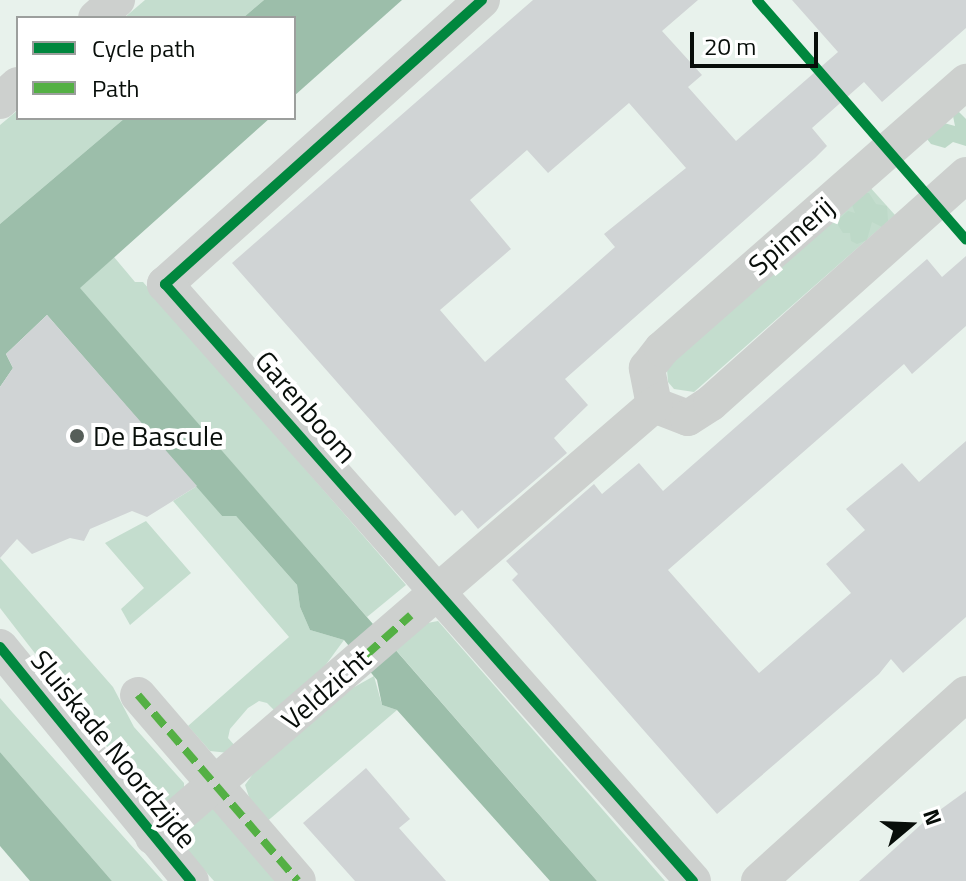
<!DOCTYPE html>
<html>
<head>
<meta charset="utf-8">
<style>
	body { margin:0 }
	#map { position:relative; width:966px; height:881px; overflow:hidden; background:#e8f2ec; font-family:"Titillium Web",sans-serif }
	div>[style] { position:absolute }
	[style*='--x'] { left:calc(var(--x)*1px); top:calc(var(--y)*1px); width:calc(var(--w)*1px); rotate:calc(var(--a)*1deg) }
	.green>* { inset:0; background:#c4ddce }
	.forest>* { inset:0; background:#bdd9c8 }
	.water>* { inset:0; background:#9cbeaa }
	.building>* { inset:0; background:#d0d4d5 }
	.minor>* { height:36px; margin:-18px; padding:0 18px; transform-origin:18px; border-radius:18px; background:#cdd0ce }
	.quiet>* { height:8px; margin-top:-4px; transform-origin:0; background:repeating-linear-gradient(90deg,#54b044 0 16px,transparent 0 24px) }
	.cycleway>* { height:10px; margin:-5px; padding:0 5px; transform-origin:5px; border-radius:5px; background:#00873e }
	.dots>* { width:22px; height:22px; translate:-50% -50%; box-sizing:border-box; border:4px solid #fff; border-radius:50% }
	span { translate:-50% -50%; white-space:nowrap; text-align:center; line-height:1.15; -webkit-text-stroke:8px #fff; paint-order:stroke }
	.street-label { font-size:28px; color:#080e0a }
	.poi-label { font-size:28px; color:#080e0a }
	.left { translate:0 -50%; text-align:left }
	.legend { position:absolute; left:16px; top:16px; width:280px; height:104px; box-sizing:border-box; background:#fff; border:2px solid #9c9f9d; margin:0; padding:10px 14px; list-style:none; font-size:24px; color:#080e0a }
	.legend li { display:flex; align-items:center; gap:16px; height:40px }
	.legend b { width:40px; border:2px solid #9c9f9d }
	.north { position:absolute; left:870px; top:785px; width:80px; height:80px; -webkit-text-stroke:6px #fff; paint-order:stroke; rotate:71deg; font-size:22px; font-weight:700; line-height:32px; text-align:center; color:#080e0a }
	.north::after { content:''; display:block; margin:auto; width:28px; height:36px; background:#080e0a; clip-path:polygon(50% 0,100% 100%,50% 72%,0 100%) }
	.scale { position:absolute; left:690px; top:32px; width:128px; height:36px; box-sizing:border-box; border:4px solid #080e0a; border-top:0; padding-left:10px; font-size:24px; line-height:28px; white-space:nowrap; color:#080e0a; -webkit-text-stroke:6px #fff; paint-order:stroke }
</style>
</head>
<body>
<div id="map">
	<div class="green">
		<div style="clip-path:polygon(145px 0,264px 0,243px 18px,124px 18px)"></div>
		<div style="clip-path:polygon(18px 110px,18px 118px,125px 118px,0 224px,0 125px)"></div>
		<div style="clip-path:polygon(868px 185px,895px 215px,694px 392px,674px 389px,668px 382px,667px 370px,671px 359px)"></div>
		<div style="clip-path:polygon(114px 257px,135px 282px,143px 282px,406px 585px,367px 617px,79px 288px)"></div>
		<div style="clip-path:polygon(197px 486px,222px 516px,236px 516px,297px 585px,300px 607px,310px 630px,344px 640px,322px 670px,278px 714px,267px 703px,259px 701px,248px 708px,230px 729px,228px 738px,236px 747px,229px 753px,210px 751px,188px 726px,289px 637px,173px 501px)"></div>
		<div style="clip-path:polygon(146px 521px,191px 573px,130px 625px,121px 609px,144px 588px,105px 543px)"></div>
		<div style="clip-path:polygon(0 558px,113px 687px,134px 727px,184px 783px,184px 790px,167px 806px,148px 800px,0 608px)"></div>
		<div style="clip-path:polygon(438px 621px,665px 881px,597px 881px,395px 649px,422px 624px)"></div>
		<div style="clip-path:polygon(374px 676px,382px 705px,397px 710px,264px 824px,252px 806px,245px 785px,255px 771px,333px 699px)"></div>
		<div style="clip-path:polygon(0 698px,13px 713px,163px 881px,112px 881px,0 752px)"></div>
		<div style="clip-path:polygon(212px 797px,286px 881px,214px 881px,182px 845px,179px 834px)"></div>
	</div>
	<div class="forest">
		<div style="clip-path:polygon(958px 111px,966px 119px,966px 146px,953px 142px,945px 148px,931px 144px,927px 139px,944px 123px,955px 126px,953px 116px)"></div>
		<div style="clip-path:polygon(862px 193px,869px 193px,876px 204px,887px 206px,888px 221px,882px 227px,872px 222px,867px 240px,857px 244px,851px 241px,850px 233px,843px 233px,836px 222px,848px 211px,855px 213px,852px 205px)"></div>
	</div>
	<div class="water">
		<div style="clip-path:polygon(264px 0,402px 0,294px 96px,294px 18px,243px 18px)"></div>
		<div style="clip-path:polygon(125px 118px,270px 118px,80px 288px,597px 881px,550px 881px,397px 710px,382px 705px,377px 680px,344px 640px,310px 630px,300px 607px,297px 585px,236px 516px,222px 516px,47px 315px,6px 354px,13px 368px,0 387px,0 224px)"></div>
		<div style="clip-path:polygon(0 752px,112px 881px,30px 881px,0 846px)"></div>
	</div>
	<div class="building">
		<div style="clip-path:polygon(evenodd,533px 0,698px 0,662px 31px,702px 75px,688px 87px,736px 141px,838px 52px,792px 0,966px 0,966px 28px,882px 102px,864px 82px,812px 128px,827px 146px,815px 158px,565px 379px,588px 405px,554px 438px,567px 453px,478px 529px,462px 510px,455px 516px,232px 263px,533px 0,629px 103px,686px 168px,604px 234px,615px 247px,485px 362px,440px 310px,511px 249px,470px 200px,527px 150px,548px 173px,629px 103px)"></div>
		<div style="clip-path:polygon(966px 256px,966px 326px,912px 374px,904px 364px,668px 570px,759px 673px,851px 593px,826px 564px,865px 530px,846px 509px,902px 463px,919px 482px,966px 441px,966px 617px,903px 673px,891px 659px,879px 674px,717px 814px,512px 580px,518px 574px,506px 561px,594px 484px,602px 494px,639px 463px,663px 491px,927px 259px,942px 277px)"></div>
		<div style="clip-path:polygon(47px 315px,197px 486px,147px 517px,132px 511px,90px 529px,84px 541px,70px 538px,32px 554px,17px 539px,0 558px,0 387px,13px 368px,6px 354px)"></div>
		<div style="clip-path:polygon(366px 768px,410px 819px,399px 828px,446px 881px,355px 881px,303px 823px)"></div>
		<div style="clip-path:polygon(966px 791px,966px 881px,859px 881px,926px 820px)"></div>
	</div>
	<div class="minor">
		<div style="--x:482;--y:0;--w:426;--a:138.1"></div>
		<div style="--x:165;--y:284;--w:797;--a:48.51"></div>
		<div style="--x:96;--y:18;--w:28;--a:-41"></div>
		<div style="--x:0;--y:101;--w:24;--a:-42"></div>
		<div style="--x:654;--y:405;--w:38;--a:-101"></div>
		<div style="--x:647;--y:368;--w:24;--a:-52"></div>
		<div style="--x:662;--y:349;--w:405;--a:-41.3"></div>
		<div style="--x:654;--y:405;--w:36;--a:21"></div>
		<div style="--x:688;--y:418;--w:27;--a:-33"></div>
		<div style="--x:711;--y:403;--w:342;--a:-41.8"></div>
		<div style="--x:0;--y:647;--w:302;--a:50.8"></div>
		<div style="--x:138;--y:695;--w:245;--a:49.3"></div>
		<div style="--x:153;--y:837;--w:662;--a:-40.77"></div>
		<div style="--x:759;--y:881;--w:279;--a:-42.1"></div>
	</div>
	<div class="quiet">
		<div style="--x:330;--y:687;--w:108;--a:-41.6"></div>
		<div style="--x:138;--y:695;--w:245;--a:49.3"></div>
	</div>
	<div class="cycleway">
		<div style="--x:482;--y:0;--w:426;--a:138.1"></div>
		<div style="--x:165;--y:284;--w:797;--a:48.51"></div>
		<div style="--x:757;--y:0;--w:318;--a:48.9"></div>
		<div style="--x:0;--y:647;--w:302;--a:50.8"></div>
	</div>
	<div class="dots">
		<div style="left:77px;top:436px;background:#565e59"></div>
	</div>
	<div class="street-label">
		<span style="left:791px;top:236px;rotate:-41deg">Spinnerij</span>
		<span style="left:306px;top:407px;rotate:49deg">Garenboom</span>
		<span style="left:326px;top:689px;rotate:-41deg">Veldzicht</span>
		<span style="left:114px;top:749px;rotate:51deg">Sluiskade Noordzijde</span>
	</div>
	<div class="poi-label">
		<span class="left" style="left:93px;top:436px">De Bascule</span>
	</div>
	<ul class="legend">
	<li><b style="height:10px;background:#00873e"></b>Cycle path</li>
	<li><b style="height:10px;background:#54b044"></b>Path</li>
	</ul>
	<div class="north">N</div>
	<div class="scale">20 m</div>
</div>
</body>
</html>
